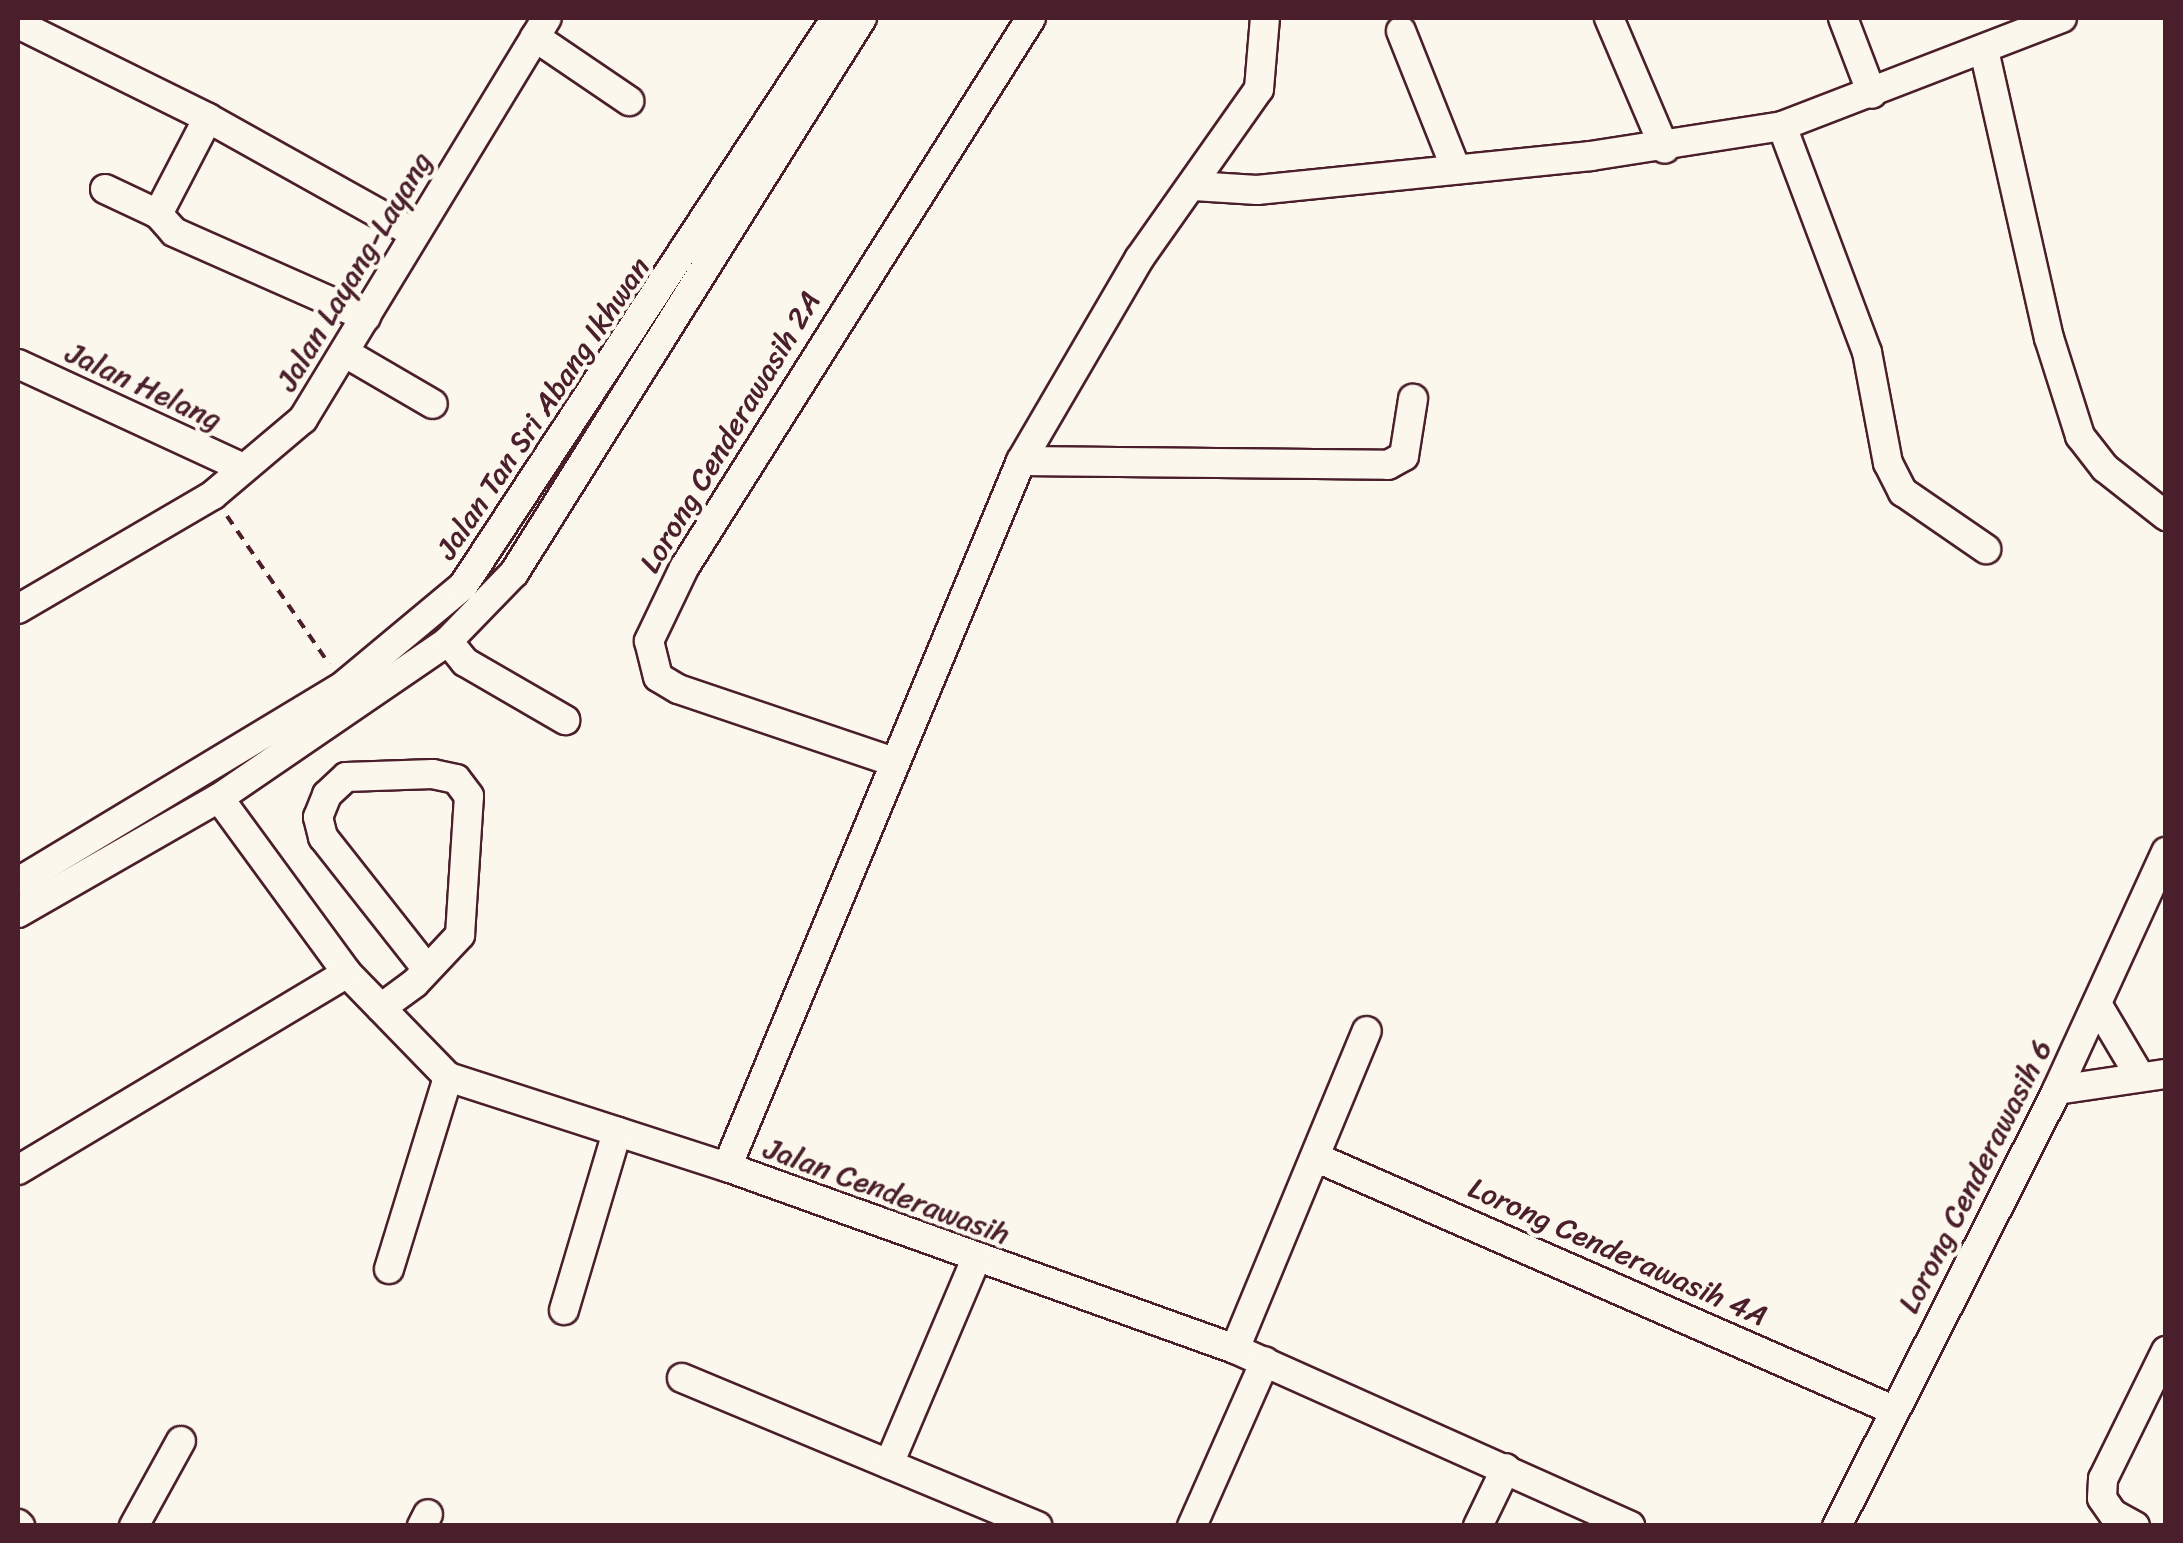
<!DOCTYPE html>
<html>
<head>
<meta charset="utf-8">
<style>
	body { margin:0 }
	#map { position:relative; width:2183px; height:1543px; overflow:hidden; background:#fbf7ec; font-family:Sriracha,sans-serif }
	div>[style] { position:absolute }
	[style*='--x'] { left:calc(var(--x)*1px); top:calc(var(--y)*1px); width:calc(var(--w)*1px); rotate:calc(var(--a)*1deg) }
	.path>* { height:4px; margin-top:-2px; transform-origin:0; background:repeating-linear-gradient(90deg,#4a1f2b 0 10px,transparent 0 18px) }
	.roads { filter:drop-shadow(2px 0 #4a1f2b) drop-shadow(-2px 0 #4a1f2b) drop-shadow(0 2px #4a1f2b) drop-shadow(0 -2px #4a1f2b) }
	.minor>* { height:28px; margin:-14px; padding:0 14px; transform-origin:14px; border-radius:14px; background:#fbf7ec }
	span { translate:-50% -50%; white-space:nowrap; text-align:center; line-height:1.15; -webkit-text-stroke:9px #fbf7ec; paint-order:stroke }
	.street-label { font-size:30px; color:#4a1f2b }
	.frame { position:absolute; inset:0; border:20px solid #4a1f2b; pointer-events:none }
</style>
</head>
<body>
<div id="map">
	<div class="path">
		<div style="--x:227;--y:516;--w:180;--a:55.4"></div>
	</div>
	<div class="roads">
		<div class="minor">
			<div style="--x:1609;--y:18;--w:142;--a:66.9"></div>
			<div style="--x:1843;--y:18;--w:81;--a:69.1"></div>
			<div style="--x:18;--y:24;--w:212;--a:26.3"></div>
			<div style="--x:208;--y:118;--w:236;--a:29.2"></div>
			<div style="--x:1401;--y:31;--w:146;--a:68.3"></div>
			<div style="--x:535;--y:37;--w:114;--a:34.2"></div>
			<div style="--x:1984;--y:50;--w:295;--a:77.3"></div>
			<div style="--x:2049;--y:338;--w:103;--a:72.4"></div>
			<div style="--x:2080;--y:436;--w:41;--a:52"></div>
			<div style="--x:2105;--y:468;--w:78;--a:38.2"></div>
			<div style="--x:1782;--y:126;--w:241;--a:69.4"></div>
			<div style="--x:1867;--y:352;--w:113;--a:79.3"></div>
			<div style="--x:1888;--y:463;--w:33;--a:63"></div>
			<div style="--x:1903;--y:492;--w:101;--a:34.5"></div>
			<div style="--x:1194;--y:186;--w:63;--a:3.6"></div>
			<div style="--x:1257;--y:190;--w:336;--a:-5.8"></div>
			<div style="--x:1591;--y:156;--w:193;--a:-8.9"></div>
			<div style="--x:1782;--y:126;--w:300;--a:-21.1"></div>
			<div style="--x:105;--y:189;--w:59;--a:25.3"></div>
			<div style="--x:158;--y:214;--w:24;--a:48"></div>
			<div style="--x:174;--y:232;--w:210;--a:23.9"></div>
			<div style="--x:158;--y:214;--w:108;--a:-62.5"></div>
			<div style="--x:347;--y:354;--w:99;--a:30.2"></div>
			<div style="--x:18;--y:364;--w:248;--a:24.8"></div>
			<div style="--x:1021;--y:461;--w:367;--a:0.6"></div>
			<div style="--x:1388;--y:465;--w:18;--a:-29"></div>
			<div style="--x:1404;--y:456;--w:58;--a:-81"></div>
			<div style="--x:18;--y:609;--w:226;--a:-30.3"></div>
			<div style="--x:213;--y:495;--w:118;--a:-40.2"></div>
			<div style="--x:303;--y:419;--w:469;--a:-58.7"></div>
			<div style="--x:448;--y:641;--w:27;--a:51"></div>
			<div style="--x:465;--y:662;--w:116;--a:30.1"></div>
			<div style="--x:894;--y:762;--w:228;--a:-161.3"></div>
			<div style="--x:678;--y:689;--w:23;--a:-149"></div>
			<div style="--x:658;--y:677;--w:37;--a:-104"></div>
			<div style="--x:649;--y:641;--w:81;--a:-64.4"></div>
			<div style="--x:684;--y:568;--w:650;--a:-57.75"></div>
			<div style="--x:219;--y:798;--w:217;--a:53.8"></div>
			<div style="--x:347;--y:973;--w:145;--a:45.8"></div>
			<div style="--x:448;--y:1077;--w:293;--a:17.9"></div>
			<div style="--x:727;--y:1167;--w:540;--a:19.71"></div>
			<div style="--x:1235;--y:1349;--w:433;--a:24.1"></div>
			<div style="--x:18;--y:882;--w:381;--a:-31.1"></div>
			<div style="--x:344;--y:685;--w:155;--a:-39.8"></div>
			<div style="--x:463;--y:586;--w:680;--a:-56.71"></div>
			<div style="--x:18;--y:913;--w:232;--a:-29.8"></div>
			<div style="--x:219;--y:798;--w:278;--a:-34.4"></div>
			<div style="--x:448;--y:641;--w:95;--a:-45.9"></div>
			<div style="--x:514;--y:573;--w:655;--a:-57.91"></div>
			<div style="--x:2097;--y:1004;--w:80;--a:59.3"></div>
			<div style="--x:381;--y:1008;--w:42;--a:-36.3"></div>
			<div style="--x:415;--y:983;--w:66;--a:-46.8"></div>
			<div style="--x:460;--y:935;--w:139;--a:-86.3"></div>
			<div style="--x:469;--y:796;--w:21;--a:-127"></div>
			<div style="--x:456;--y:779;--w:24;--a:-168"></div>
			<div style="--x:433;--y:774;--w:87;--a:178"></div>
			<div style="--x:346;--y:777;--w:26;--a:137"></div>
			<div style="--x:327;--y:795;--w:24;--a:112"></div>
			<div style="--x:318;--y:817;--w:21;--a:76"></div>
			<div style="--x:323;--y:837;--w:168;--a:51.8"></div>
			<div style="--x:2057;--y:1090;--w:110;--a:-8.4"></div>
			<div style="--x:1315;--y:1157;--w:631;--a:23.64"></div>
			<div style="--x:727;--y:1167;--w:765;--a:-67.39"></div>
			<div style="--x:1021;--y:461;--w:234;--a:-59.7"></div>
			<div style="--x:1139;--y:259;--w:208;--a:-54.8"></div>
			<div style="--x:1259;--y:89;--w:71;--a:-85.2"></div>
			<div style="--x:18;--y:1170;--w:383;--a:-30.9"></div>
			<div style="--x:389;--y:1269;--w:201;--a:-72.9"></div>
			<div style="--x:564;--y:1310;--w:186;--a:-73.4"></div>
			<div style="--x:1235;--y:1349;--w:344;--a:-67.5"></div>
			<div style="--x:682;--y:1378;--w:385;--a:22.6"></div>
			<div style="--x:889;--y:1464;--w:223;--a:-67"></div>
			<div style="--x:18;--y:1524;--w:3;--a:45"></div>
			<div style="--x:134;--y:1526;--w:97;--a:-61.1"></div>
			<div style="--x:422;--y:1526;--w:13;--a:-63"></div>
			<div style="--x:1192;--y:1526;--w:180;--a:-66.1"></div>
			<div style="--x:1478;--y:1526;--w:64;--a:-64.2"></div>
			<div style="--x:1837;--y:1526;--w:488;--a:-63.2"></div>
			<div style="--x:2057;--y:1090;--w:262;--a:-65.4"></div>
			<div style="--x:2135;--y:1526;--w:25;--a:-151"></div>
			<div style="--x:2113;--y:1514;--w:19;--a:-125"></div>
			<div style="--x:2102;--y:1498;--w:19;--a:-87"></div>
			<div style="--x:2103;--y:1479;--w:143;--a:-63.8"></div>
		</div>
	</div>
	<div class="street-label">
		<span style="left:354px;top:271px;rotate:-59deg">Jalan Layang-Layang</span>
		<span style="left:144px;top:386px;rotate:25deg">Jalan Helang</span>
		<span style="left:543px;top:408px;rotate:-56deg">Jalan Tan Sri Abang Ikhwan</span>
		<span style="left:730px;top:432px;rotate:-59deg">Lorong Cenderawasih 2A</span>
		<span style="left:1975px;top:1176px;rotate:-63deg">Lorong Cenderawasih 6</span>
		<span style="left:887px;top:1191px;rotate:20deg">Jalan Cenderawasih</span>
		<span style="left:1618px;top:1252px;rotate:24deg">Lorong Cenderawasih 4A</span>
	</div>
	<div class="frame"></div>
</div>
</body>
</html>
